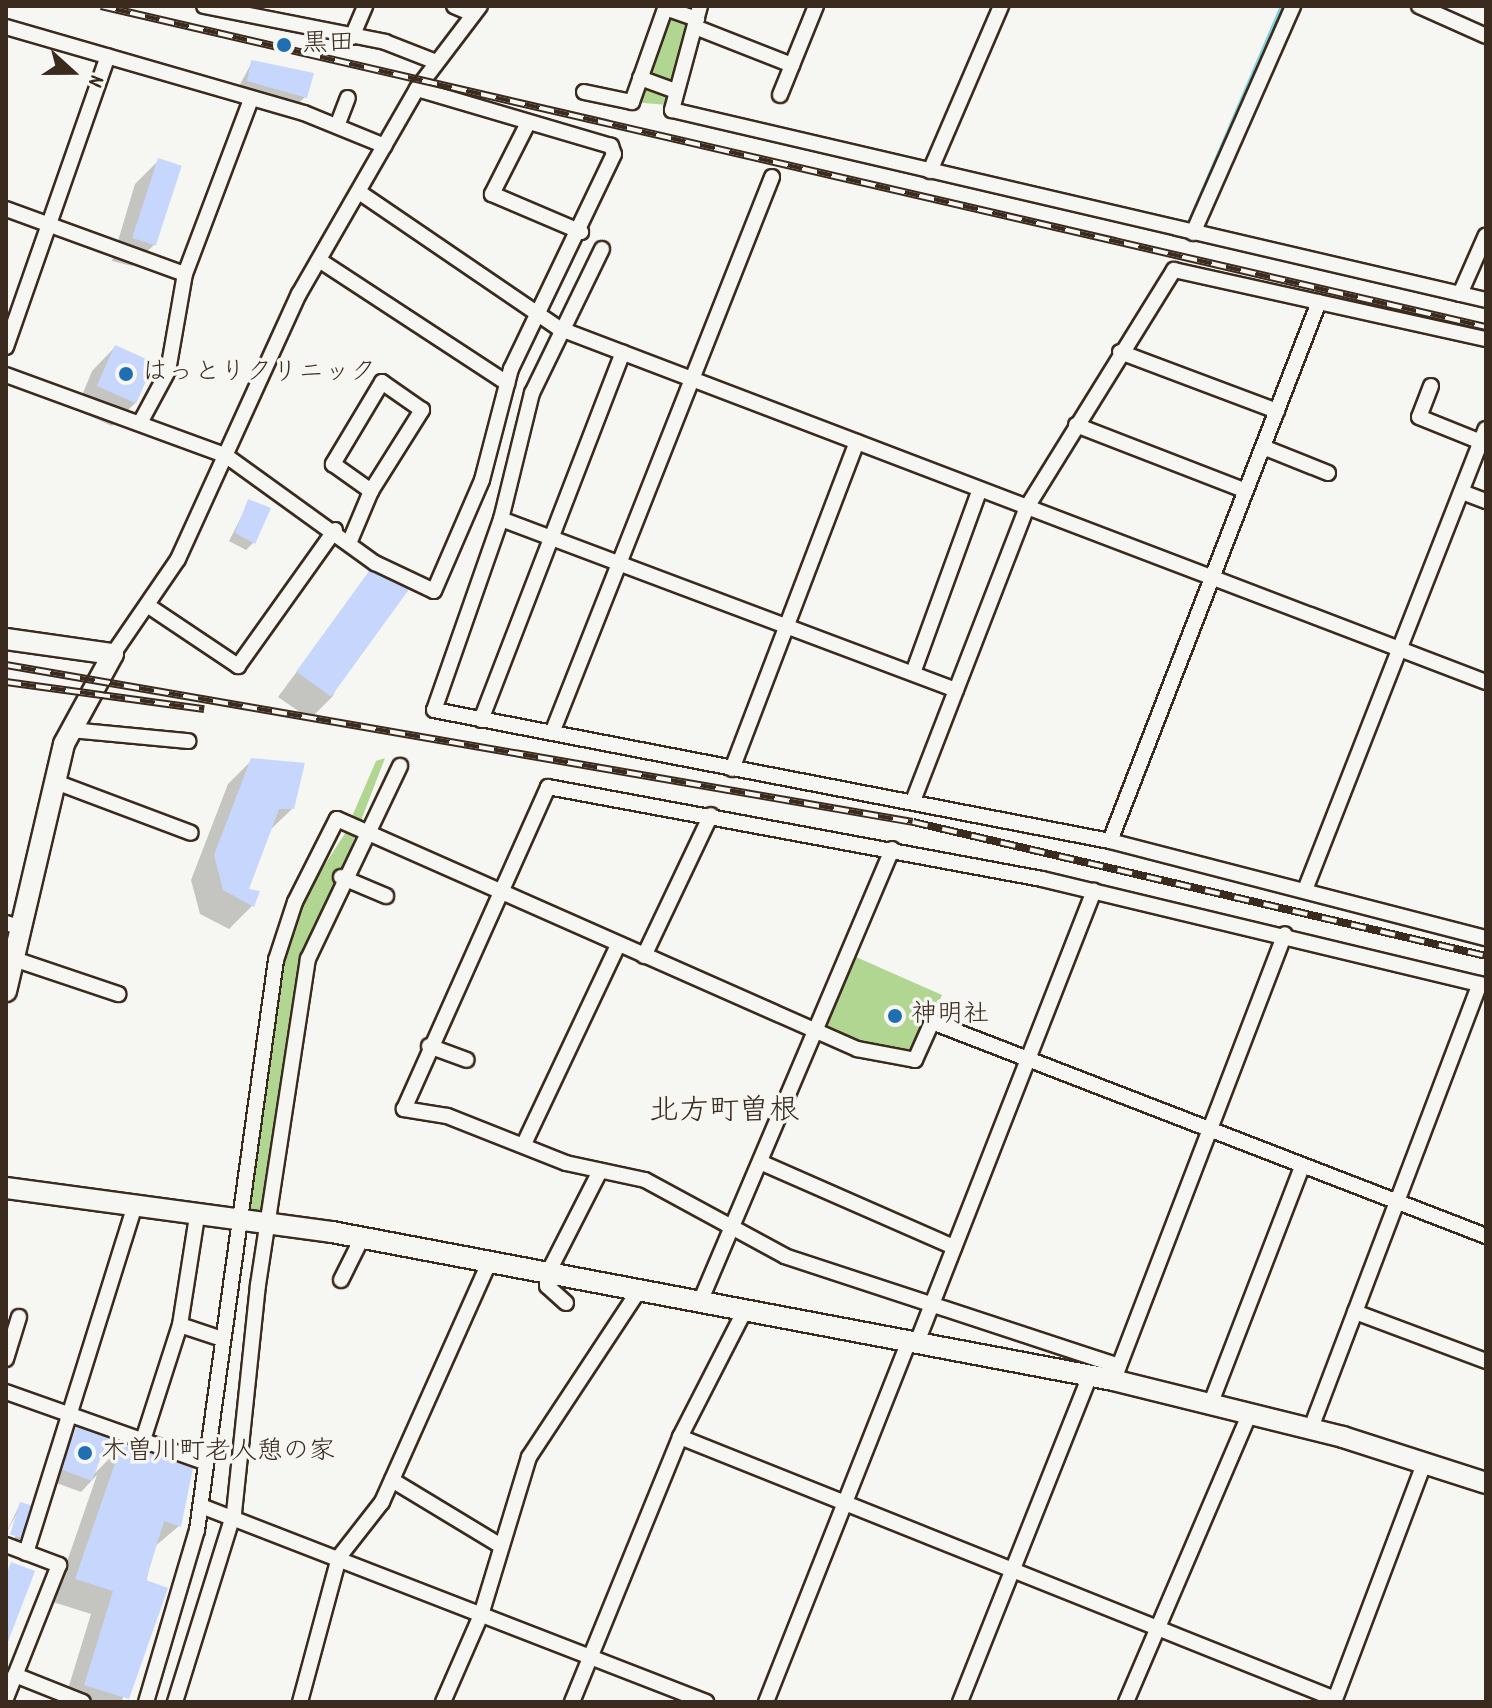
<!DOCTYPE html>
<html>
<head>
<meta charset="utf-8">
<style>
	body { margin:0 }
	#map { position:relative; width:1492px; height:1708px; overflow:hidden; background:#f6f6f2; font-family:Dekko,"Klee One",sans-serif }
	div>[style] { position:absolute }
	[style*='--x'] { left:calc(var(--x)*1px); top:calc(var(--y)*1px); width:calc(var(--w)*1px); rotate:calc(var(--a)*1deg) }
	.green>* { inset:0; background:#b1d691 }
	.shadow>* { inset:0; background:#0003 }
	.stream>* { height:5px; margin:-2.5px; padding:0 2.5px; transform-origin:2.5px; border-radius:2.5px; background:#82d2de }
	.building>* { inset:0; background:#c6d6fc; transform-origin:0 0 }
	.roads { filter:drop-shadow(2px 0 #3b2a1e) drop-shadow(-2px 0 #3b2a1e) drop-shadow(0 2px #3b2a1e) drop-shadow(0 -2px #3b2a1e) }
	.street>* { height:14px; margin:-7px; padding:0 7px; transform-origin:7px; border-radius:7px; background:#f6f6f2 }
	.secondary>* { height:20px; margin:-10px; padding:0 10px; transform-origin:10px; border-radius:10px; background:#f6f6f2 }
	.rail>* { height:8px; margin-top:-4px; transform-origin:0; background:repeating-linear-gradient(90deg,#f6f6f2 0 15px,#3b2a1e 0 30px); box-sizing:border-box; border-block:2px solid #3b2a1e }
	.dots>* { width:22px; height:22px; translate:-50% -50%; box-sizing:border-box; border:4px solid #f6f6f2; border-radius:50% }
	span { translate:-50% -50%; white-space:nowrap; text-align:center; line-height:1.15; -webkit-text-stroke:7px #f6f6f2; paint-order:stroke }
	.poi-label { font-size:26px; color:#3b2a1e }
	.left { translate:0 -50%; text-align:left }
	.quarter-label { font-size:30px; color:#3b2a1e }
	.frame { position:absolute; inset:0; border:8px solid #3b2a1e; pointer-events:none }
	.north { position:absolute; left:32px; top:32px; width:80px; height:80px; -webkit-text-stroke:6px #f6f6f2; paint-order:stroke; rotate:111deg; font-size:22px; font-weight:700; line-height:32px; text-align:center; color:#3b2a1e }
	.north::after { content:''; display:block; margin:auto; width:28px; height:36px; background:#3b2a1e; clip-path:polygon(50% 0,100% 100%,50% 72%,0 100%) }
</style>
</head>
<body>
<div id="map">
	<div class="green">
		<div style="clip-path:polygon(666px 6px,700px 6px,668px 105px,632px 102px)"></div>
		<div style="clip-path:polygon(385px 758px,308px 959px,271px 1224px,239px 1220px,284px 928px,344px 835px,376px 761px)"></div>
		<div style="clip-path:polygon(856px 957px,942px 995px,915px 1060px,821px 1035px)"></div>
	</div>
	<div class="shadow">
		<div style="clip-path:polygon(252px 62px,305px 97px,294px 108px,236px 92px)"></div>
		<div style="clip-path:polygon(158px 161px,156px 243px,132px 266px,112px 261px,135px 184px)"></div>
		<div style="clip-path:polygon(115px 347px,135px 403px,112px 426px,76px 410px,92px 371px)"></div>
		<div style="clip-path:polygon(249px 502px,253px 543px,246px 550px,229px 541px)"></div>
		<div style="clip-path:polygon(375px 566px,333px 696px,310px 719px,278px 697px)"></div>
		<div style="clip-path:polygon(252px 760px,293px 808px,269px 831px,247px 891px,252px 906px,229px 929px,200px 914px,191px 880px,228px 784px)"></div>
		<div style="clip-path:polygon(77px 1428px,94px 1474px,122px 1446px,179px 1526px,153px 1548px,122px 1702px,64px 1702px,91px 1614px,53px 1602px,97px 1475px,81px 1492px,51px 1481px)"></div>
		<div style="clip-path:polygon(20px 1504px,21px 1538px,14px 1545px,19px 1510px,6px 1533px)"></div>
	</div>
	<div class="stream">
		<div style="--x:1188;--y:225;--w:238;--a:-66.8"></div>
	</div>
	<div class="building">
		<div style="clip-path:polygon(251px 60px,314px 73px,307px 98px,247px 81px)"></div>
		<div style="left:158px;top:158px;width:25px;height:84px;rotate:18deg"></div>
		<div style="left:115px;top:345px;width:43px;height:45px;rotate:24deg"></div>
		<div style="clip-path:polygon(248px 499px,271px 508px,255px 544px,235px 533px)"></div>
		<div style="left:375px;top:563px;width:43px;height:134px;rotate:36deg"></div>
		<div style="clip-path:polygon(251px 758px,305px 763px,294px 809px,279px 809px,249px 889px,260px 891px,254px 907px,223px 890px,214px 855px)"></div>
		<div style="left:77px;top:1425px;width:34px;height:47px;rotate:21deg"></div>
		<div style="clip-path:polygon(122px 1443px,193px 1468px,181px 1527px,164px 1521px,146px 1580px,168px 1588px,129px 1699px,84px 1685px,113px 1591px,75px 1579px)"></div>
		<div style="left:20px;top:1502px;width:14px;height:34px;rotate:17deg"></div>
		<div style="clip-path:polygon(11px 1562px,35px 1571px,6px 1647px,6px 1575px)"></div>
	</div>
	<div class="roads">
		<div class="street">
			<div style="--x:204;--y:6;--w:185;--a:11.2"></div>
			<div style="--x:385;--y:42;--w:55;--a:21.4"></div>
			<div style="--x:454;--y:6;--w:21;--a:23"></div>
			<div style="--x:700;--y:6;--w:108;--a:105.1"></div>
			<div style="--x:672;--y:110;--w:836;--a:13.14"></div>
			<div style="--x:1419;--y:6;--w:73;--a:24.1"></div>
			<div style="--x:665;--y:8;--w:34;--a:19"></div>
			<div style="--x:6;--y:27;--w:310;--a:16.1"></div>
			<div style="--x:304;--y:113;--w:87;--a:22.2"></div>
			<div style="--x:695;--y:27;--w:104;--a:21.4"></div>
			<div style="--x:792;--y:65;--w:64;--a:-67.9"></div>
			<div style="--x:352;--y:37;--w:34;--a:-67"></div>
			<div style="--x:640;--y:78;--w:35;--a:20"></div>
			<div style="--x:584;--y:92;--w:49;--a:11.8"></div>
			<div style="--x:632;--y:102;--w:102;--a:-70.5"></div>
			<div style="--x:780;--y:95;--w:32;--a:-68"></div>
			<div style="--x:528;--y:123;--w:80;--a:116.9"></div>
			<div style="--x:492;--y:194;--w:97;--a:23.1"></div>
			<div style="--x:337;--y:126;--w:30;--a:-69"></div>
			<div style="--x:930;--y:171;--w:180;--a:-66.7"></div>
			<div style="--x:359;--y:192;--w:241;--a:34.3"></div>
			<div style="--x:558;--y:328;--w:993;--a:20.88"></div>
			<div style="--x:6;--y:209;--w:190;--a:20"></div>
			<div style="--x:1193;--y:233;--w:248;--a:-66.2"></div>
			<div style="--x:602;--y:249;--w:160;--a:115.9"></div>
			<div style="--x:532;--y:393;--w:130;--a:103.8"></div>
			<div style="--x:501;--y:519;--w:202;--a:109.3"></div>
			<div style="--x:434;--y:710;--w:689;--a:10.97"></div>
			<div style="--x:1110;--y:841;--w:388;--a:14.5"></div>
			<div style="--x:319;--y:260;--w:225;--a:33.2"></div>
			<div style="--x:1460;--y:294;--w:64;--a:-66.2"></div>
			<div style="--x:6;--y:347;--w:308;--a:-70.7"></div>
			<div style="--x:1120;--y:352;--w:168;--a:20.6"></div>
			<div style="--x:6;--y:375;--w:233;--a:20.1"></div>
			<div style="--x:225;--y:455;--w:185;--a:35.8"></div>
			<div style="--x:375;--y:563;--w:65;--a:25.4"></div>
			<div style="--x:434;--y:591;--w:121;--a:-66.6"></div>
			<div style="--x:482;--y:480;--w:115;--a:-75.4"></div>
			<div style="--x:511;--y:369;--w:238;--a:-64.4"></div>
			<div style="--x:614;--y:154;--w:9;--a:-111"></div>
			<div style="--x:611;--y:146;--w:202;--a:-163.6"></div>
			<div style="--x:1431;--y:386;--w:33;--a:111"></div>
			<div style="--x:1419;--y:417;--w:67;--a:22"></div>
			<div style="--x:140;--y:423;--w:59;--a:-61.7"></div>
			<div style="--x:168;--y:371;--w:98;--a:-80.1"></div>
			<div style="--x:185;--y:274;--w:184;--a:-69.3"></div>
			<div style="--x:1076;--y:425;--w:182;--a:21.2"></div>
			<div style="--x:1263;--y:447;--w:70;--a:21.8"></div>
			<div style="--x:1462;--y:492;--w:26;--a:21"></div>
			<div style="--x:501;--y:519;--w:486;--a:20.6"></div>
			<div style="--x:350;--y:541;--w:54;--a:-67.2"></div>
			<div style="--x:371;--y:491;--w:96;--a:-57.8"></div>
			<div style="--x:422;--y:410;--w:49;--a:-145"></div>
			<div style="--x:382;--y:382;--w:96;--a:120.9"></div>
			<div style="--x:333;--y:464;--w:47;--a:35.4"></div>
			<div style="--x:147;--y:605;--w:110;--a:33.8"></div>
			<div style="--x:238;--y:666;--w:167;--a:-54.5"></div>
			<div style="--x:113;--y:654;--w:115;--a:-55.6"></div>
			<div style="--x:178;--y:559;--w:291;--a:-65.5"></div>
			<div style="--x:299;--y:294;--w:237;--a:-60.1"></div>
			<div style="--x:417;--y:89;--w:104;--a:-52.8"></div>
			<div style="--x:913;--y:673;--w:193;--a:-70"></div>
			<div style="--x:481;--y:720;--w:394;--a:-68.9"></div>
			<div style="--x:71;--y:730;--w:118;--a:5.4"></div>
			<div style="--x:552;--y:733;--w:598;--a:-68.41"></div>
			<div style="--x:732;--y:769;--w:350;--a:-69.1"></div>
			<div style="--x:53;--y:781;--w:147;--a:20.6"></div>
			<div style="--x:913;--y:801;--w:315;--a:-68.8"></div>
			<div style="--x:1027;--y:507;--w:279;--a:-58.2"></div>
			<div style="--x:1174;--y:270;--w:320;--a:12.5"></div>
			<div style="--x:1110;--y:841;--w:578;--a:-68.81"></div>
			<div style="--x:341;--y:877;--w:49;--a:22.9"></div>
			<div style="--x:1305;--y:890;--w:495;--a:-68.6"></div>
			<div style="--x:6;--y:923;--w:16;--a:18"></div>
			<div style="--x:644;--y:956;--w:156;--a:-64.6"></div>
			<div style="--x:17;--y:960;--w:107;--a:18.6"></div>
			<div style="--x:429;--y:1046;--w:40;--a:20.2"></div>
			<div style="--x:524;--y:1144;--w:220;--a:-64.7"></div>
			<div style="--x:760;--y:1162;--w:212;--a:23.7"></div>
			<div style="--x:341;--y:1280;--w:47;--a:-63.4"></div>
			<div style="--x:700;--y:1302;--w:492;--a:-67"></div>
			<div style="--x:566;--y:1303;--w:25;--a:-138"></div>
			<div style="--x:547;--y:1286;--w:11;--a:-90"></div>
			<div style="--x:547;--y:1275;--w:117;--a:-63"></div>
			<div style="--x:1355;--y:1312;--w:140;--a:20.5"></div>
			<div style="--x:180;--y:1325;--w:110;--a:-81.1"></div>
			<div style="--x:916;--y:1345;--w:488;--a:-68.6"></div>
			<div style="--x:6;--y:1359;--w:44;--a:-72.8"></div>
			<div style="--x:1119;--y:1366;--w:352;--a:-161.8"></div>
			<div style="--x:785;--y:1256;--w:159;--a:-151.5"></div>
			<div style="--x:645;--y:1180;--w:81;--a:-167.9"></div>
			<div style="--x:566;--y:1163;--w:128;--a:-158.4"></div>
			<div style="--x:447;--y:1116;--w:44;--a:-170.8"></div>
			<div style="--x:404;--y:1109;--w:353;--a:-65.9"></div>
			<div style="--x:548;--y:787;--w:502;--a:10.55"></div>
			<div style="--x:1042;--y:879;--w:457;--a:13.5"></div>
			<div style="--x:1116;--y:1374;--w:471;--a:-69"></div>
			<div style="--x:6;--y:1392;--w:212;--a:19.5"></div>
			<div style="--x:1212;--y:1400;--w:250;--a:-68.9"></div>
			<div style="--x:1311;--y:1428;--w:475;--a:-69.2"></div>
			<div style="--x:680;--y:1437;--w:705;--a:21.8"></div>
			<div style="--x:143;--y:1440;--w:121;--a:-72.2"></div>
			<div style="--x:180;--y:1325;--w:44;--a:18.4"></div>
			<div style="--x:392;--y:1480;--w:127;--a:31.2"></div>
			<div style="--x:201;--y:1506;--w:542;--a:21.21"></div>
			<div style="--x:6;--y:1545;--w:57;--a:20.7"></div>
			<div style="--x:59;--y:1565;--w:143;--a:111.7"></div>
			<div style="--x:26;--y:1553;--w:358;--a:-72.6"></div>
			<div style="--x:15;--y:1675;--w:73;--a:21.7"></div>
			<div style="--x:146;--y:1702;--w:179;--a:-73.5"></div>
			<div style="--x:197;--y:1530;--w:575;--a:-82.11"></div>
			<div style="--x:276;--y:960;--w:61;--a:-71.9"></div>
			<div style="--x:295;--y:902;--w:93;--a:-63.2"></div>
			<div style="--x:337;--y:819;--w:569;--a:23.86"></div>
			<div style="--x:857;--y:1049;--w:59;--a:10.7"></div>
			<div style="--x:915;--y:1060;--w:42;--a:-65.9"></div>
			<div style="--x:932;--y:1022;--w:594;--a:21.12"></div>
			<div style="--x:175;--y:1702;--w:198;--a:-72.7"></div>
			<div style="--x:234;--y:1513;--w:229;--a:-84"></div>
			<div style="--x:258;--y:1285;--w:330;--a:-81.3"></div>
			<div style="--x:308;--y:959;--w:214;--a:-64.5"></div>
			<div style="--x:300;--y:1702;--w:150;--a:-74.9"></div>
			<div style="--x:339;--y:1557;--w:70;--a:-52"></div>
			<div style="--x:382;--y:1502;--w:262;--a:-65.9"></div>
			<div style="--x:443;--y:1702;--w:95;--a:-66.4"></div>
			<div style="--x:481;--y:1615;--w:165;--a:-73.1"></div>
			<div style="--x:529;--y:1457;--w:198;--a:-56.6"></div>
			<div style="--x:572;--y:1702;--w:286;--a:-67.8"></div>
			<div style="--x:680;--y:1437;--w:143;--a:-62.9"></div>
			<div style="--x:766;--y:1702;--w:386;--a:-68.4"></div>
			<div style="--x:960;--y:1702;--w:351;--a:-68.3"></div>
			<div style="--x:1126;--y:1702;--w:315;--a:-66.8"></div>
			<div style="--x:1334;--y:1702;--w:254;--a:-69.3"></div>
		</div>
		<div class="secondary">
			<div style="--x:6;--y:639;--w:108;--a:8"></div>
			<div style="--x:113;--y:654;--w:102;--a:118.6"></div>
			<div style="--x:64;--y:744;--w:254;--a:103.2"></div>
			<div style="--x:6;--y:1188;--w:329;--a:7.7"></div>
			<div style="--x:332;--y:1232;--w:795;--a:10.73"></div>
			<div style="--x:1113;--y:1380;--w:237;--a:13.9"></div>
			<div style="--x:1343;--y:1437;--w:150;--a:17.8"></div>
		</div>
	</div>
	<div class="rail">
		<div style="--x:101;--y:6;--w:1422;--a:13.05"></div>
		<div style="--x:6;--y:665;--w:920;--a:9.82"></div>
		<div style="--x:913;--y:822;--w:588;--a:13.16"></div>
		<div style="--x:6;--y:682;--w:200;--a:7.8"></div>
	</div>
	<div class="dots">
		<div style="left:284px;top:45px;background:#1f6fb2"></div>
		<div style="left:126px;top:374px;background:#1f6fb2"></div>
		<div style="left:895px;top:1016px;background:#1f6fb2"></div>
		<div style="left:85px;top:1453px;background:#1f6fb2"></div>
	</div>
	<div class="poi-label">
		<span class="left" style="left:302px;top:45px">黒田</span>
		<span class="left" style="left:142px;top:374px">はっとりクリニック</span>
		<span class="left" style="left:911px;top:1016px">神明社</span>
		<span class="left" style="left:101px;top:1453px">木曽川町老人憩の家</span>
	</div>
	<div class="quarter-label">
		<span style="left:724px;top:1114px">北方町曽根</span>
	</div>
	<div class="frame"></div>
	<div class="north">N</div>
</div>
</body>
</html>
